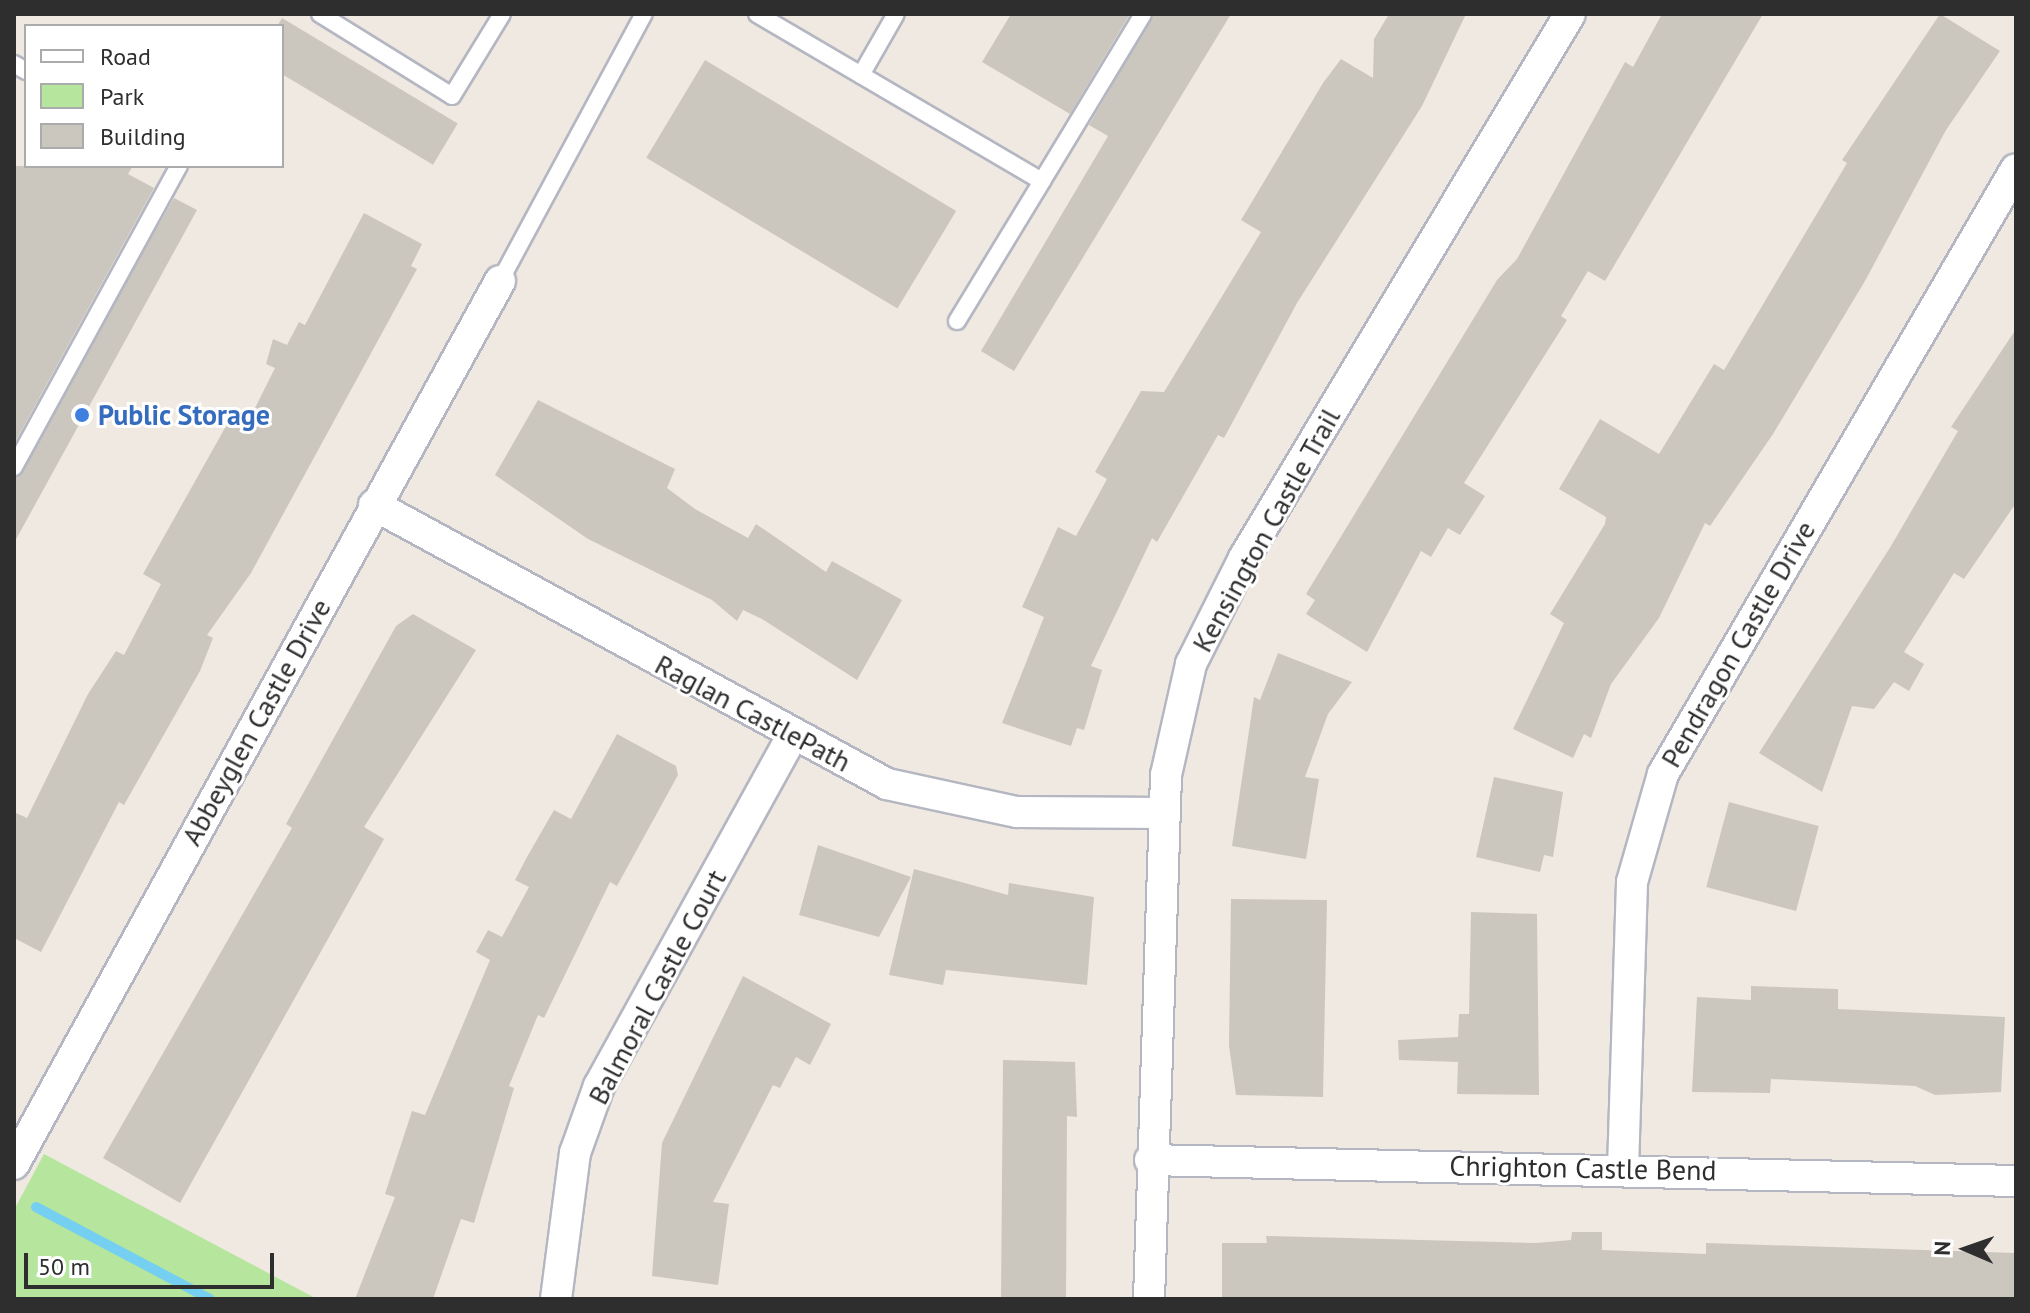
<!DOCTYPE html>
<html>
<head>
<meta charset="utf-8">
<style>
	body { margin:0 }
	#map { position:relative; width:2030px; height:1313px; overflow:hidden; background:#efe9e1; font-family:"PT Sans",sans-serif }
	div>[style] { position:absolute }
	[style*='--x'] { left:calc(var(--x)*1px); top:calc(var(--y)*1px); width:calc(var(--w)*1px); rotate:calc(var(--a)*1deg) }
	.green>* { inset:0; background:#b6e59e }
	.stream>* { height:10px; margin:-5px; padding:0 5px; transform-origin:5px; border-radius:5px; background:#75cff0 }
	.building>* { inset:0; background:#cbc7bf; transform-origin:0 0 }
	.roads { filter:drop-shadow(2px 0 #b4b7c1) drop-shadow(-2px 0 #b4b7c1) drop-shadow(0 2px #b4b7c1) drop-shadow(0 -2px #b4b7c1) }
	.service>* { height:16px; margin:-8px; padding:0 8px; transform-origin:8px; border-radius:8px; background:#fff }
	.minor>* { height:30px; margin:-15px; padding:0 15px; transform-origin:15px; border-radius:15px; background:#fff }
	.dots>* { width:22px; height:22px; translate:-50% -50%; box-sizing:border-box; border:4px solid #fff; border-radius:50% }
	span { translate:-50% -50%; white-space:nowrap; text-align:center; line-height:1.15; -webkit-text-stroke:6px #fff; paint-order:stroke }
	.shop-label { font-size:28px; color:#366cbe; font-weight:700 }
	.left { translate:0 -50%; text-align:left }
	.street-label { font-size:28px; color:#2e2e2e }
	.frame { position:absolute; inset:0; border:16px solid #2e2e2e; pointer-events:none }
	.legend { position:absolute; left:24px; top:24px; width:260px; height:144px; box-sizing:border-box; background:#fff; border:2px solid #ababab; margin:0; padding:10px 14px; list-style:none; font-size:24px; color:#2e2e2e }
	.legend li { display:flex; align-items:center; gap:16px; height:40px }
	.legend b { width:40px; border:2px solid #ababab }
	.north { position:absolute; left:1926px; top:1209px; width:80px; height:80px; -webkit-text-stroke:6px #fff; paint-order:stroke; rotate:272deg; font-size:22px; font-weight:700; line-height:32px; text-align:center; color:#2e2e2e }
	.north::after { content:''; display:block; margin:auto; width:28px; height:36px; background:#2e2e2e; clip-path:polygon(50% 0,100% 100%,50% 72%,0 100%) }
	.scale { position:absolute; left:24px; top:1253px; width:250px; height:36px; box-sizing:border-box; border:4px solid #2e2e2e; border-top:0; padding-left:10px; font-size:24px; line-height:28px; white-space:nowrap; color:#2e2e2e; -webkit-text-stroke:6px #fff; paint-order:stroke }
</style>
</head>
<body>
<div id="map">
	<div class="green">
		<div style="clip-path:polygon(44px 1154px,317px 1299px,14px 1299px,14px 1210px)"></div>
	</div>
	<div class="stream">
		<div style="--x:36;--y:1207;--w:197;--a:27.9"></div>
	</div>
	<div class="building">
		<div style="clip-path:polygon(1011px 14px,1130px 14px,1070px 114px,982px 62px)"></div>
		<div style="clip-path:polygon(1154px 14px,1231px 14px,1014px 371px,981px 351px,1108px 136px,1089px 125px)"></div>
		<div style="clip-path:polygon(1389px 14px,1466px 14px,1422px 106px,1297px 303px,1224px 438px,1218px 435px,1157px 542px,1152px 538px,1091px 666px,1102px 670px,1084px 730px,1077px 728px,1071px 746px,1002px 723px,1044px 617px,1022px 607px,1058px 527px,1076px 536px,1107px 479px,1095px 472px,1141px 391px,1164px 392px,1261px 232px,1241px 220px,1323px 83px,1341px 59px,1373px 78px,1374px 39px)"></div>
		<div style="clip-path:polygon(1662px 14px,1763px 14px,1605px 281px,1588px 271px,1561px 316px,1567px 320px,1464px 483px,1485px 496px,1460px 535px,1448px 528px,1431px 557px,1421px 551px,1367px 652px,1306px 614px,1315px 600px,1306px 594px,1497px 280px,1517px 259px,1625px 62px,1633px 67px)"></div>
		<div style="clip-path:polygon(1940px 14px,2000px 51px,1946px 130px,1865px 281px,1773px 434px,1710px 526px,1705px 523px,1659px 618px,1611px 684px,1591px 738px,1584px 734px,1573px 758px,1513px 729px,1564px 623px,1550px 614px,1605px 524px,1606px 517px,1559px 489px,1600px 419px,1659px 454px,1714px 364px,1724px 370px,1847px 163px,1842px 160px)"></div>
		<div style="left:282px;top:18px;width:205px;height:48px;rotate:31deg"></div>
		<div style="left:705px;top:60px;width:293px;height:114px;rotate:31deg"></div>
		<div style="clip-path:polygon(14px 166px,133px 166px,128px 174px,154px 188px,14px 444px)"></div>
		<div style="clip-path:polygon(174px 198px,197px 210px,14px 543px,14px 478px)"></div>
		<div style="clip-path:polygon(364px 213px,422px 244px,411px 266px,417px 269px,251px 573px,207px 635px,213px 638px,200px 671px,124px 805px,119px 802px,41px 952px,14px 938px,14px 812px,27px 818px,88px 694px,116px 651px,124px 655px,161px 584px,143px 574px,235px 410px,250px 418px,275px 368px,266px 364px,273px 339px,287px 345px,299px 322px,305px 325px)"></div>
		<div style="clip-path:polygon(2016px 329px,2016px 503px,1964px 579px,1954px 573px,1904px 652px,1924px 664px,1909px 691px,1894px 682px,1874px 709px,1852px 706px,1822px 792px,1759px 753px,1891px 546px,1958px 431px,1951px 427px)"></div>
		<div style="clip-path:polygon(538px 400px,675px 469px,667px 488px,695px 509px,748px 538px,756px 524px,826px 572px,832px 561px,902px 600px,857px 680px,762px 619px,743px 610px,737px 621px,712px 600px,588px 539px,495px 475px)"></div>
		<div style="clip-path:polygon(413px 614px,476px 650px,364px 827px,384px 839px,180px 1203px,103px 1158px,292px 828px,286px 824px,396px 626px)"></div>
		<div style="clip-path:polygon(1278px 653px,1352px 682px,1328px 714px,1305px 777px,1319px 779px,1306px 859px,1232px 846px,1254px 697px,1260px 700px)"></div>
		<div style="clip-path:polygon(617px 734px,676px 766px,678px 775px,617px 886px,610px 882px,544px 1018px,538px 1015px,509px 1086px,514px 1088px,474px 1223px,461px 1219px,433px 1299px,355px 1299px,395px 1197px,385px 1194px,412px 1111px,425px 1115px,490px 960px,476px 952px,488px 930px,502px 937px,529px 887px,515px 880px,527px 857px,554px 810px,571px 819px)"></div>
		<div style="clip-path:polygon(1494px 777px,1563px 792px,1553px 857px,1544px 855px,1540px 872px,1476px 857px)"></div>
		<div style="left:1729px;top:802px;width:93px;height:88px;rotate:15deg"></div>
		<div style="clip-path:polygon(818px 845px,911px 877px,879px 937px,799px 915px)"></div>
		<div style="clip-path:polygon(914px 869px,1008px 895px,1009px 883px,1094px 897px,1087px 985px,946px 970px,943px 985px,889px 975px)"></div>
		<div style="clip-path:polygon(1231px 899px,1327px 900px,1323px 1097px,1236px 1095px,1229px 1046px)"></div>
		<div style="clip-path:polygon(1471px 912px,1537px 914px,1539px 1095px,1457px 1094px,1458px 1062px,1399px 1060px,1398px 1040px,1458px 1037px,1459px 1014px,1469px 1014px)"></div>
		<div style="clip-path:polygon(743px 976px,831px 1024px,810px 1065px,796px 1057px,780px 1088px,773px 1085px,713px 1202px,729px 1204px,718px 1285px,652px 1276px,662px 1143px)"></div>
		<div style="clip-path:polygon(1751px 986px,1838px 989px,1838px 1009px,2005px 1017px,2001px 1092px,1935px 1095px,1915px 1086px,1771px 1079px,1770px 1093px,1692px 1092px,1697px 997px,1751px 1000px)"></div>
		<div style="clip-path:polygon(1003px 1060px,1075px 1062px,1077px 1117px,1067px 1116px,1066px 1299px,1001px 1299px)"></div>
		<div style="clip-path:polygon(1572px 1232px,1602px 1232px,1602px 1250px,1706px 1254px,1706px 1243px,2016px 1253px,2016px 1299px,1222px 1299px,1222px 1243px,1267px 1243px,1266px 1236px,1536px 1243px,1571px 1240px)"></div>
	</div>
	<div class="roads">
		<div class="service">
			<div style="--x:320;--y:14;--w:155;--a:31.8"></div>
			<div style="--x:452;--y:96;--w:96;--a:-58.6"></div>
			<div style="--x:757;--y:14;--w:330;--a:30.4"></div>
			<div style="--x:1042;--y:181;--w:195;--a:-58.8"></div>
			<div style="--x:14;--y:64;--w:14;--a:30"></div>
			<div style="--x:861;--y:75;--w:70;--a:-60.2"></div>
			<div style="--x:500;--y:281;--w:303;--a:-61.7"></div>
			<div style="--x:957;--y:321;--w:164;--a:-58.7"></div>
			<div style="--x:14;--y:467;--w:343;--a:-61.3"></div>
		</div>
		<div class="minor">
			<div style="--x:374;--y:505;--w:584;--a:28.54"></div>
			<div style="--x:887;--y:784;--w:133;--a:12.2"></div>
			<div style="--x:1017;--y:812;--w:147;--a:0.4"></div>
			<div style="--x:1150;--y:1160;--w:866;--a:1.39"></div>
			<div style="--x:14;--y:1164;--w:1008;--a:-61.17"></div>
			<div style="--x:1623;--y:1169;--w:287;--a:-88.2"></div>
			<div style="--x:1632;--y:882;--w:112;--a:-74"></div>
			<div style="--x:1663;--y:774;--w:700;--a:-59.74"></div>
			<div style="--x:556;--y:1299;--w:147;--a:-82.6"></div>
			<div style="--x:575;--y:1153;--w:71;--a:-70.3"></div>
			<div style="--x:599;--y:1086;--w:399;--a:-61.1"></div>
			<div style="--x:1149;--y:1299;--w:524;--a:-88.14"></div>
			<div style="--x:1166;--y:775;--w:114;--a:-77.3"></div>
			<div style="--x:1191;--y:664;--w:119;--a:-63.4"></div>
			<div style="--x:1244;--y:558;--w:634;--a:-59.07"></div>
		</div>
	</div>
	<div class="dots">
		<div style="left:82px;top:415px;background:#3f7fe0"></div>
	</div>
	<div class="shop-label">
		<span class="left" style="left:98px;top:415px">Public Storage</span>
	</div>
	<div class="street-label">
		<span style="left:1266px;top:530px;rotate:-61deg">Kensington Castle Trail</span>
		<span style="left:1738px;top:644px;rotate:-60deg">Pendragon Castle Drive</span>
		<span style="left:753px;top:713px;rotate:28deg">Raglan CastlePath</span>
		<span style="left:256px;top:722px;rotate:-61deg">Abbeyglen Castle Drive</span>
		<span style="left:657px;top:987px;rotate:-62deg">Balmoral Castle Court</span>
		<span style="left:1583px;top:1168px;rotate:1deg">Chrighton Castle Bend</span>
	</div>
	<div class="frame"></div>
	<ul class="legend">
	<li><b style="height:10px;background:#fff"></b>Road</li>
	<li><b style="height:22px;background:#b6e59e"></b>Park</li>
	<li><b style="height:22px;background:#cbc7bf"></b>Building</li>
	</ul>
	<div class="north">N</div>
	<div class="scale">50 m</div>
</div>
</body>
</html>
